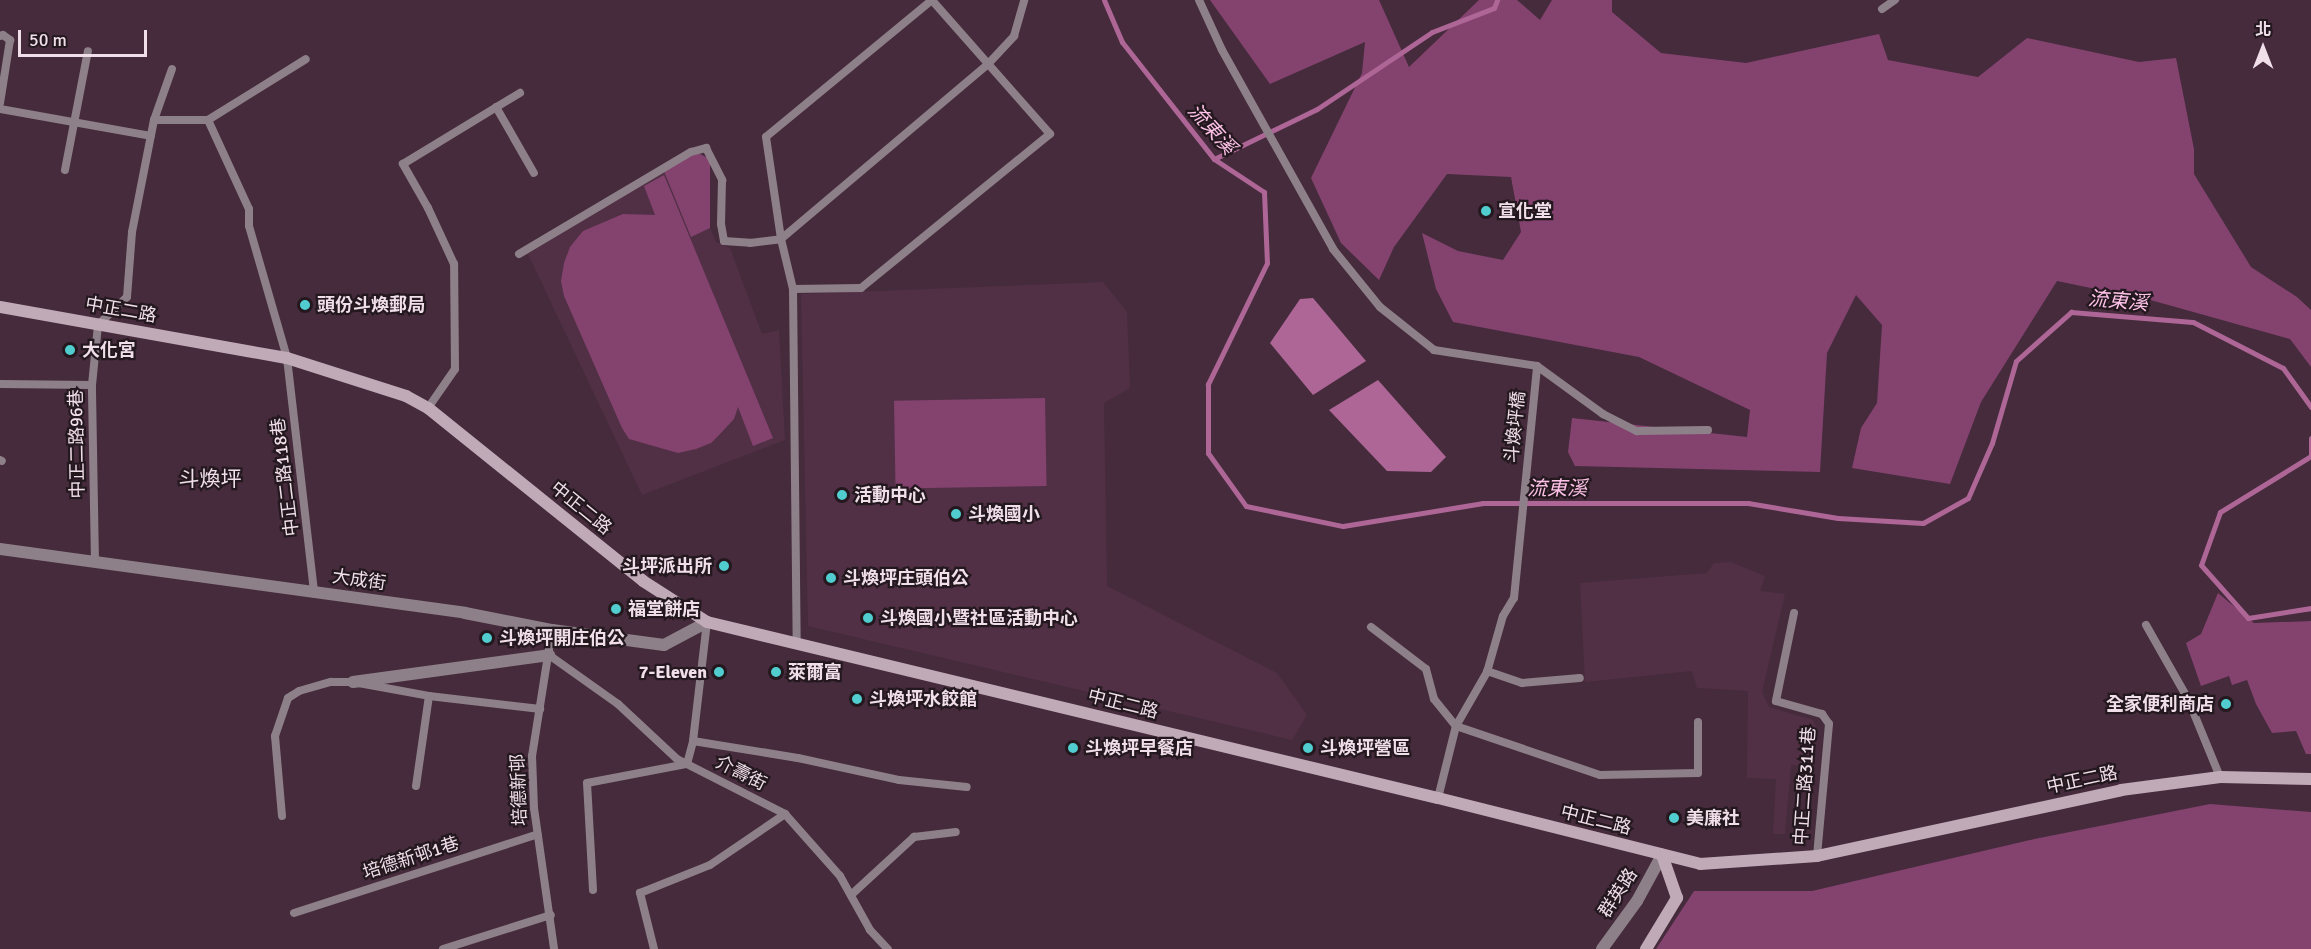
<!DOCTYPE html>
<html>
<head>
<meta charset="utf-8">
<style>
	body { margin:0 }
	#map { position:relative; width:2311px; height:949px; overflow:hidden; background:#452b3c; font-family:Signika,"Noto Sans TC",sans-serif }
	div>[style] { position:absolute }
	[style*='--x'] { left:calc(var(--x)*1px); top:calc(var(--y)*1px); width:calc(var(--w)*1px); rotate:calc(var(--a)*1deg) }
	.built>* { inset:0; background:#513046 }
	.green>* { inset:0; background:#84426f; transform-origin:0 0 }
	.water>* { inset:0; background:#ae6696 }
	.stream>* { height:5px; margin:-2.5px; padding:0 2.5px; transform-origin:2.5px; border-radius:2.5px; background:#ae6696 }
	.lane>* { height:8px; margin:-4px; padding:0 4px; transform-origin:4px; border-radius:4px; background:#8e8089 }
	.street>* { height:12px; margin:-6px; padding:0 6px; transform-origin:6px; border-radius:6px; background:#8e8089 }
	.secondary>* { height:12px; margin:-6px; padding:0 6px; transform-origin:6px; border-radius:6px; background:#c1aab8 }
	.dots>* { width:16px; height:16px; translate:-50% -50%; box-sizing:border-box; border:3px solid #24181f; border-radius:50% }
	span { translate:-50% -50%; white-space:nowrap; text-align:center; line-height:1.15; -webkit-text-stroke:4.5px #24181f; paint-order:stroke }
	.poi-label { font-size:18px; color:#f0dee9; font-weight:700 }
	.left { translate:0 -50%; text-align:left }
	.right { translate:-100% -50%; text-align:right }
	.street-label { font-size:18px; color:#f0dee9 }
	.water-label { font-size:20px; color:#fec2e8; font-style:italic }
	.quarter-label { font-size:21px; color:#f0dee9 }
	.north { position:absolute; left:2233px; top:18px; width:60px; height:60px; -webkit-text-stroke:4px #24181f; paint-order:stroke; rotate:0deg; font-size:16px; font-weight:700; line-height:24px; text-align:center; color:#f0dee9 }
	.north::after { content:''; display:block; margin:auto; width:21px; height:27px; background:#f0dee9; clip-path:polygon(50% 0,100% 100%,50% 72%,0 100%) }
	.scale { position:absolute; left:18px; top:30px; width:129px; height:27px; box-sizing:border-box; border:3px solid #f0dee9; border-top:0; padding-left:8px; font-size:18px; line-height:21px; white-space:nowrap; color:#f0dee9; -webkit-text-stroke:4px #24181f; paint-order:stroke }
</style>
</head>
<body>
<div id="map">
	<div class="built">
		<div style="clip-path:polygon(663px 169px,691px 236px,710px 228px,716px 242px,730px 248px,762px 334px,779px 330px,785px 440px,642px 495px,528px 254px)"></div>
		<div style="clip-path:polygon(1103px 282px,1127px 312px,1130px 388px,1104px 403px,1107px 586px,1277px 673px,1307px 715px,1292px 740px,808px 626px,801px 294px)"></div>
		<div style="clip-path:polygon(1731px 562px,1765px 576px,1760px 591px,1785px 594px,1762px 692px,1769px 707px,1813px 720px,1816px 727px,1810px 767px,1791px 765px,1785px 834px,1773px 834px,1776px 779px,1747px 778px,1748px 691px,1697px 688px,1692px 671px,1585px 682px,1580px 583px,1707px 573px,1714px 563px)"></div>
	</div>
	<div class="green">
		<div style="clip-path:polygon(1210px 0,1379px 0,1409px 67px,1479px 0,1517px 0,1540px 20px,1552px 0,1612px 0,1612px 12px,1661px 53px,1746px 63px,1879px 34px,1888px 60px,1978px 77px,2027px 38px,2139px 62px,2176px 58px,2194px 149px,2194px 174px,2251px 267px,2297px 297px,2311px 310px,2311px 367px,2290px 339px,2154px 301px,2057px 281px,1981px 402px,1950px 484px,1852px 468px,1861px 428px,1877px 403px,1882px 325px,1856px 295px,1827px 353px,1820px 472px,1575px 466px,1568px 452px,1572px 418px,1747px 437px,1750px 410px,1639px 357px,1453px 322px,1436px 289px,1422px 233px,1458px 251px,1503px 260px,1521px 232px,1511px 177px,1447px 174px,1394px 247px,1379px 280px,1341px 243px,1311px 178px,1362px 73px,1365px 42px,1270px 84px)"></div>
		<div style="clip-path:polygon(698px 153px,710px 159px,710px 228px,691px 237px,663px 169px)"></div>
		<div style="clip-path:polygon(664px 175px,773px 438px,753px 446px,738px 407px,734px 419px,720px 434px,711px 443px,696px 449px,678px 453px,629px 439px,622px 428px,564px 296px,561px 281px,564px 263px,570px 247px,583px 231px,623px 214px,655px 215px,644px 186px)"></div>
		<div style="left:1045px;top:398px;width:88px;height:151px;rotate:89deg"></div>
		<div style="clip-path:polygon(2218px 593px,2254px 623px,2311px 621px,2311px 754px,2306px 754px,2296px 731px,2272px 733px,2256px 704px,2247px 680px,2232px 685px,2229px 676px,2201px 686px,2186px 643px,2201px 634px)"></div>
		<div style="clip-path:polygon(2210px 804px,2311px 812px,2311px 949px,1656px 949px,1694px 891px,1812px 891px,2030px 840px)"></div>
	</div>
	<div class="water">
		<div style="clip-path:polygon(1313px 298px,1366px 361px,1313px 395px,1270px 343px,1300px 299px)"></div>
		<div style="clip-path:polygon(1378px 380px,1446px 457px,1431px 472px,1387px 471px,1329px 410px)"></div>
	</div>
	<div class="stream">
		<div style="--x:1104;--y:0;--w:46;--a:66.8"></div>
		<div style="--x:1122;--y:42;--w:149;--a:51.8"></div>
		<div style="--x:1214;--y:159;--w:60;--a:33.4"></div>
		<div style="--x:1264;--y:192;--w:71;--a:87.6"></div>
		<div style="--x:1267;--y:263;--w:135;--a:116"></div>
		<div style="--x:1208;--y:384;--w:69;--a:90"></div>
		<div style="--x:1208;--y:453;--w:65;--a:54.4"></div>
		<div style="--x:1246;--y:506;--w:99;--a:11.7"></div>
		<div style="--x:1343;--y:526;--w:142;--a:-9.3"></div>
		<div style="--x:1483;--y:503;--w:265;--a:0"></div>
		<div style="--x:1748;--y:503;--w:91;--a:9.5"></div>
		<div style="--x:1838;--y:518;--w:85;--a:3.4"></div>
		<div style="--x:1923;--y:523;--w:51;--a:-29.1"></div>
		<div style="--x:1968;--y:498;--w:60;--a:-66.4"></div>
		<div style="--x:1992;--y:443;--w:85;--a:-73.7"></div>
		<div style="--x:2016;--y:361;--w:74;--a:-41.7"></div>
		<div style="--x:2071;--y:312;--w:122;--a:4.7"></div>
		<div style="--x:2193;--y:322;--w:101;--a:27.1"></div>
		<div style="--x:2283;--y:368;--w:48;--a:54.3"></div>
		<div style="--x:1214;--y:159;--w:114;--a:-25.9"></div>
		<div style="--x:1317;--y:109;--w:138;--a:-33.8"></div>
		<div style="--x:1432;--y:32;--w:66;--a:-21.2"></div>
		<div style="--x:1494;--y:8;--w:9;--a:-69"></div>
		<div style="--x:2311;--y:438;--w:18;--a:90"></div>
		<div style="--x:2311;--y:456;--w:107;--a:148.4"></div>
		<div style="--x:2220;--y:512;--w:56;--a:109.7"></div>
		<div style="--x:2201;--y:565;--w:71;--a:48.4"></div>
		<div style="--x:2248;--y:618;--w:64;--a:-9"></div>
	</div>
	<div class="lane">
		<div style="--x:1199;--y:0;--w:55;--a:65.3"></div>
		<div style="--x:1222;--y:50;--w:228;--a:60.8"></div>
		<div style="--x:1333;--y:249;--w:75;--a:51"></div>
		<div style="--x:1380;--y:307;--w:69;--a:38.5"></div>
		<div style="--x:1434;--y:350;--w:104;--a:8.8"></div>
		<div style="--x:1537;--y:366;--w:82;--a:36"></div>
		<div style="--x:1603;--y:414;--w:38;--a:27"></div>
		<div style="--x:1637;--y:431;--w:71;--a:-0.8"></div>
		<div style="--x:1882;--y:9;--w:16;--a:-35"></div>
		<div style="--x:0;--y:36;--w:3;--a:-18"></div>
		<div style="--x:3;--y:35;--w:9;--a:36"></div>
		<div style="--x:10;--y:40;--w:64;--a:99"></div>
		<div style="--x:496;--y:107;--w:76;--a:60.1"></div>
		<div style="--x:0;--y:109;--w:153;--a:10.1"></div>
		<div style="--x:154;--y:120;--w:54;--a:0"></div>
		<div style="--x:208;--y:120;--w:115;--a:-31.9"></div>
		<div style="--x:208;--y:120;--w:98;--a:65.3"></div>
		<div style="--x:249;--y:209;--w:17;--a:90"></div>
		<div style="--x:249;--y:226;--w:137;--a:73.9"></div>
		<div style="--x:287;--y:358;--w:237;--a:83.4"></div>
		<div style="--x:65;--y:170;--w:121;--a:-79.1"></div>
		<div style="--x:519;--y:254;--w:200;--a:-30.7"></div>
		<div style="--x:691;--y:152;--w:16;--a:-15"></div>
		<div style="--x:706;--y:148;--w:36;--a:63"></div>
		<div style="--x:722;--y:180;--w:44;--a:91.3"></div>
		<div style="--x:721;--y:224;--w:17;--a:80"></div>
		<div style="--x:724;--y:241;--w:26;--a:4"></div>
		<div style="--x:750;--y:243;--w:31;--a:-7"></div>
		<div style="--x:781;--y:239;--w:272;--a:-40.2"></div>
		<div style="--x:989;--y:63;--w:37;--a:-47"></div>
		<div style="--x:1014;--y:36;--w:37;--a:-74"></div>
		<div style="--x:793;--y:289;--w:68;--a:-0.8"></div>
		<div style="--x:861;--y:288;--w:244;--a:-39.2"></div>
		<div style="--x:1050;--y:134;--w:179;--a:-131.4"></div>
		<div style="--x:932;--y:0;--w:215;--a:140.5"></div>
		<div style="--x:766;--y:137;--w:103;--a:81.6"></div>
		<div style="--x:781;--y:239;--w:51;--a:76.5"></div>
		<div style="--x:793;--y:289;--w:354;--a:89.4"></div>
		<div style="--x:0;--y:384;--w:92;--a:0.6"></div>
		<div style="--x:428;--y:408;--w:47;--a:-55.3"></div>
		<div style="--x:455;--y:369;--w:105;--a:-90.5"></div>
		<div style="--x:454;--y:264;--w:62;--a:-114.9"></div>
		<div style="--x:428;--y:208;--w:51;--a:-119.6"></div>
		<div style="--x:403;--y:164;--w:137;--a:-31.3"></div>
		<div style="--x:0;--y:460;--w:2;--a:27"></div>
		<div style="--x:95;--y:563;--w:178;--a:-91"></div>
		<div style="--x:92;--y:385;--w:60;--a:-84.3"></div>
		<div style="--x:98;--y:325;--w:40;--a:-44"></div>
		<div style="--x:127;--y:297;--w:65;--a:-85.6"></div>
		<div style="--x:132;--y:232;--w:114;--a:-78.9"></div>
		<div style="--x:154;--y:120;--w:54;--a:-70.6"></div>
		<div style="--x:1794;--y:613;--w:90;--a:101.6"></div>
		<div style="--x:1776;--y:701;--w:48;--a:15.8"></div>
		<div style="--x:1822;--y:714;--w:12;--a:55"></div>
		<div style="--x:1829;--y:724;--w:133;--a:95.2"></div>
		<div style="--x:2146;--y:625;--w:85;--a:60.4"></div>
		<div style="--x:2188;--y:699;--w:84;--a:67.7"></div>
		<div style="--x:1371;--y:627;--w:69;--a:37.4"></div>
		<div style="--x:1426;--y:669;--w:31;--a:75"></div>
		<div style="--x:1434;--y:699;--w:35;--a:51"></div>
		<div style="--x:1456;--y:726;--w:152;--a:18.8"></div>
		<div style="--x:1600;--y:775;--w:98;--a:-1.2"></div>
		<div style="--x:1698;--y:773;--w:51;--a:-90"></div>
		<div style="--x:552;--y:630;--w:128;--a:99"></div>
		<div style="--x:532;--y:756;--w:52;--a:87.8"></div>
		<div style="--x:534;--y:808;--w:142;--a:81.9"></div>
		<div style="--x:549;--y:655;--w:85;--a:35.4"></div>
		<div style="--x:618;--y:704;--w:81;--a:43"></div>
		<div style="--x:677;--y:759;--w:121;--a:27"></div>
		<div style="--x:785;--y:814;--w:83;--a:48.4"></div>
		<div style="--x:840;--y:876;--w:62;--a:60.9"></div>
		<div style="--x:870;--y:930;--w:26;--a:47"></div>
		<div style="--x:1487;--y:671;--w:37;--a:19"></div>
		<div style="--x:1522;--y:683;--w:58;--a:-4.9"></div>
		<div style="--x:693;--y:741;--w:106;--a:9.2"></div>
		<div style="--x:798;--y:758;--w:103;--a:12.3"></div>
		<div style="--x:899;--y:780;--w:68;--a:5.9"></div>
		<div style="--x:416;--y:786;--w:91;--a:-81.8"></div>
		<div style="--x:1438;--y:798;--w:74;--a:-76"></div>
		<div style="--x:1456;--y:726;--w:62;--a:-60.1"></div>
		<div style="--x:1487;--y:672;--w:58;--a:-74.1"></div>
		<div style="--x:1503;--y:616;--w:21;--a:-59"></div>
		<div style="--x:1514;--y:598;--w:233;--a:-84.3"></div>
		<div style="--x:282;--y:816;--w:80;--a:-95"></div>
		<div style="--x:275;--y:736;--w:40;--a:-71.1"></div>
		<div style="--x:288;--y:698;--w:13;--a:-32"></div>
		<div style="--x:299;--y:691;--w:33;--a:-16"></div>
		<div style="--x:331;--y:682;--w:22;--a:0"></div>
		<div style="--x:353;--y:682;--w:77;--a:10.4"></div>
		<div style="--x:429;--y:696;--w:112;--a:6.7"></div>
		<div style="--x:593;--y:890;--w:107;--a:-93.2"></div>
		<div style="--x:587;--y:783;--w:102;--a:-10.8"></div>
		<div style="--x:687;--y:764;--w:24;--a:-75"></div>
		<div style="--x:693;--y:741;--w:120;--a:-83.3"></div>
		<div style="--x:851;--y:895;--w:86;--a:-42.6"></div>
		<div style="--x:914;--y:837;--w:42;--a:-6.8"></div>
		<div style="--x:294;--y:913;--w:256;--a:-17.9"></div>
		<div style="--x:443;--y:949;--w:113;--a:-17.5"></div>
		<div style="--x:654;--y:949;--w:58;--a:-104"></div>
		<div style="--x:640;--y:893;--w:75;--a:-21.8"></div>
		<div style="--x:710;--y:865;--w:91;--a:-34.2"></div>
	</div>
	<div class="street">
		<div style="--x:0;--y:549;--w:469;--a:7.8"></div>
		<div style="--x:465;--y:613;--w:89;--a:11.1"></div>
		<div style="--x:552;--y:630;--w:113;--a:7.6"></div>
		<div style="--x:664;--y:645;--w:49;--a:-28.1"></div>
		<div style="--x:353;--y:682;--w:198;--a:-7.8"></div>
		<div style="--x:1602;--y:949;--w:59;--a:-53.9"></div>
		<div style="--x:1637;--y:901;--w:52;--a:-61.5"></div>
	</div>
	<div class="secondary">
		<div style="--x:0;--y:307;--w:291;--a:10.1"></div>
		<div style="--x:287;--y:358;--w:125;--a:17.7"></div>
		<div style="--x:406;--y:396;--w:25;--a:29"></div>
		<div style="--x:428;--y:408;--w:276;--a:38.8"></div>
		<div style="--x:643;--y:581;--w:76;--a:32.6"></div>
		<div style="--x:707;--y:622;--w:752;--a:13.54"></div>
		<div style="--x:1438;--y:798;--w:270;--a:14.1"></div>
		<div style="--x:1700;--y:864;--w:117;--a:-3.9"></div>
		<div style="--x:1817;--y:856;--w:311;--a:-12.2"></div>
		<div style="--x:2121;--y:790;--w:100;--a:-7.5"></div>
		<div style="--x:2220;--y:777;--w:91;--a:1.3"></div>
		<div style="--x:1646;--y:949;--w:60;--a:-58.7"></div>
		<div style="--x:1677;--y:898;--w:46;--a:-109.2"></div>
	</div>
	<div class="dots">
		<div style="left:1486px;top:211px;background:#52cdcf"></div>
		<div style="left:305px;top:305px;background:#52cdcf"></div>
		<div style="left:70px;top:350px;background:#52cdcf"></div>
		<div style="left:842px;top:495px;background:#52cdcf"></div>
		<div style="left:956px;top:514px;background:#52cdcf"></div>
		<div style="left:724px;top:566px;background:#52cdcf"></div>
		<div style="left:831px;top:578px;background:#52cdcf"></div>
		<div style="left:616px;top:609px;background:#52cdcf"></div>
		<div style="left:868px;top:618px;background:#52cdcf"></div>
		<div style="left:487px;top:638px;background:#52cdcf"></div>
		<div style="left:719px;top:672px;background:#52cdcf"></div>
		<div style="left:776px;top:672px;background:#52cdcf"></div>
		<div style="left:857px;top:699px;background:#52cdcf"></div>
		<div style="left:2226px;top:704px;background:#52cdcf"></div>
		<div style="left:1073px;top:748px;background:#52cdcf"></div>
		<div style="left:1308px;top:748px;background:#52cdcf"></div>
		<div style="left:1674px;top:818px;background:#52cdcf"></div>
	</div>
	<div class="poi-label">
		<span class="left" style="left:1498px;top:211px">宣化堂</span>
		<span class="left" style="left:317px;top:305px">頭份斗煥郵局</span>
		<span class="left" style="left:82px;top:350px">大化宮</span>
		<span class="left" style="left:854px;top:495px">活動中心</span>
		<span class="left" style="left:968px;top:514px">斗煥國小</span>
		<span class="right" style="left:712px;top:566px">斗坪派出所</span>
		<span class="left" style="left:843px;top:578px">斗煥坪庄頭伯公</span>
		<span class="left" style="left:628px;top:609px">福堂餅店</span>
		<span class="left" style="left:880px;top:618px">斗煥國小暨社區活動中心</span>
		<span class="left" style="left:499px;top:638px">斗煥坪開庄伯公</span>
		<span class="right" style="left:707px;top:672px">7-Eleven</span>
		<span class="left" style="left:788px;top:672px">萊爾富</span>
		<span class="left" style="left:869px;top:699px">斗煥坪水餃館</span>
		<span class="right" style="left:2214px;top:704px">全家便利商店</span>
		<span class="left" style="left:1085px;top:748px">斗煥坪早餐店</span>
		<span class="left" style="left:1320px;top:748px">斗煥坪營區</span>
		<span class="left" style="left:1686px;top:818px">美廉社</span>
	</div>
	<div class="street-label">
		<span style="left:121px;top:310px;rotate:10deg">中正二路</span>
		<span style="left:1515px;top:427px;rotate:-84deg">斗煥坪橋</span>
		<span style="left:77px;top:444px;rotate:-91deg">中正二路96巷</span>
		<span style="left:285px;top:477px;rotate:-97deg">中正二路118巷</span>
		<span style="left:581px;top:508px;rotate:39deg">中正二路</span>
		<span style="left:359px;top:580px;rotate:8deg">大成街</span>
		<span style="left:1123px;top:704px;rotate:14deg">中正二路</span>
		<span style="left:741px;top:773px;rotate:27deg">介壽街</span>
		<span style="left:2082px;top:780px;rotate:-12deg">中正二路</span>
		<span style="left:1805px;top:786px;rotate:-86deg">中正二路311巷</span>
		<span style="left:519px;top:790px;rotate:-92deg">培德新邨</span>
		<span style="left:1596px;top:820px;rotate:14deg">中正二路</span>
		<span style="left:411px;top:858px;rotate:-18deg">培德新邨1巷</span>
		<span style="left:1618px;top:893px;rotate:-57deg">群英路</span>
	</div>
	<div class="water-label">
		<span style="left:1212px;top:129px;rotate:48deg">流東溪</span>
		<span style="left:2118px;top:301px;rotate:5deg">流東溪</span>
		<span style="left:1557px;top:488px">流東溪</span>
	</div>
	<div class="quarter-label">
		<span style="left:210px;top:479px">斗煥坪</span>
	</div>
	<div class="north">北</div>
	<div class="scale">50 m</div>
</div>
</body>
</html>
